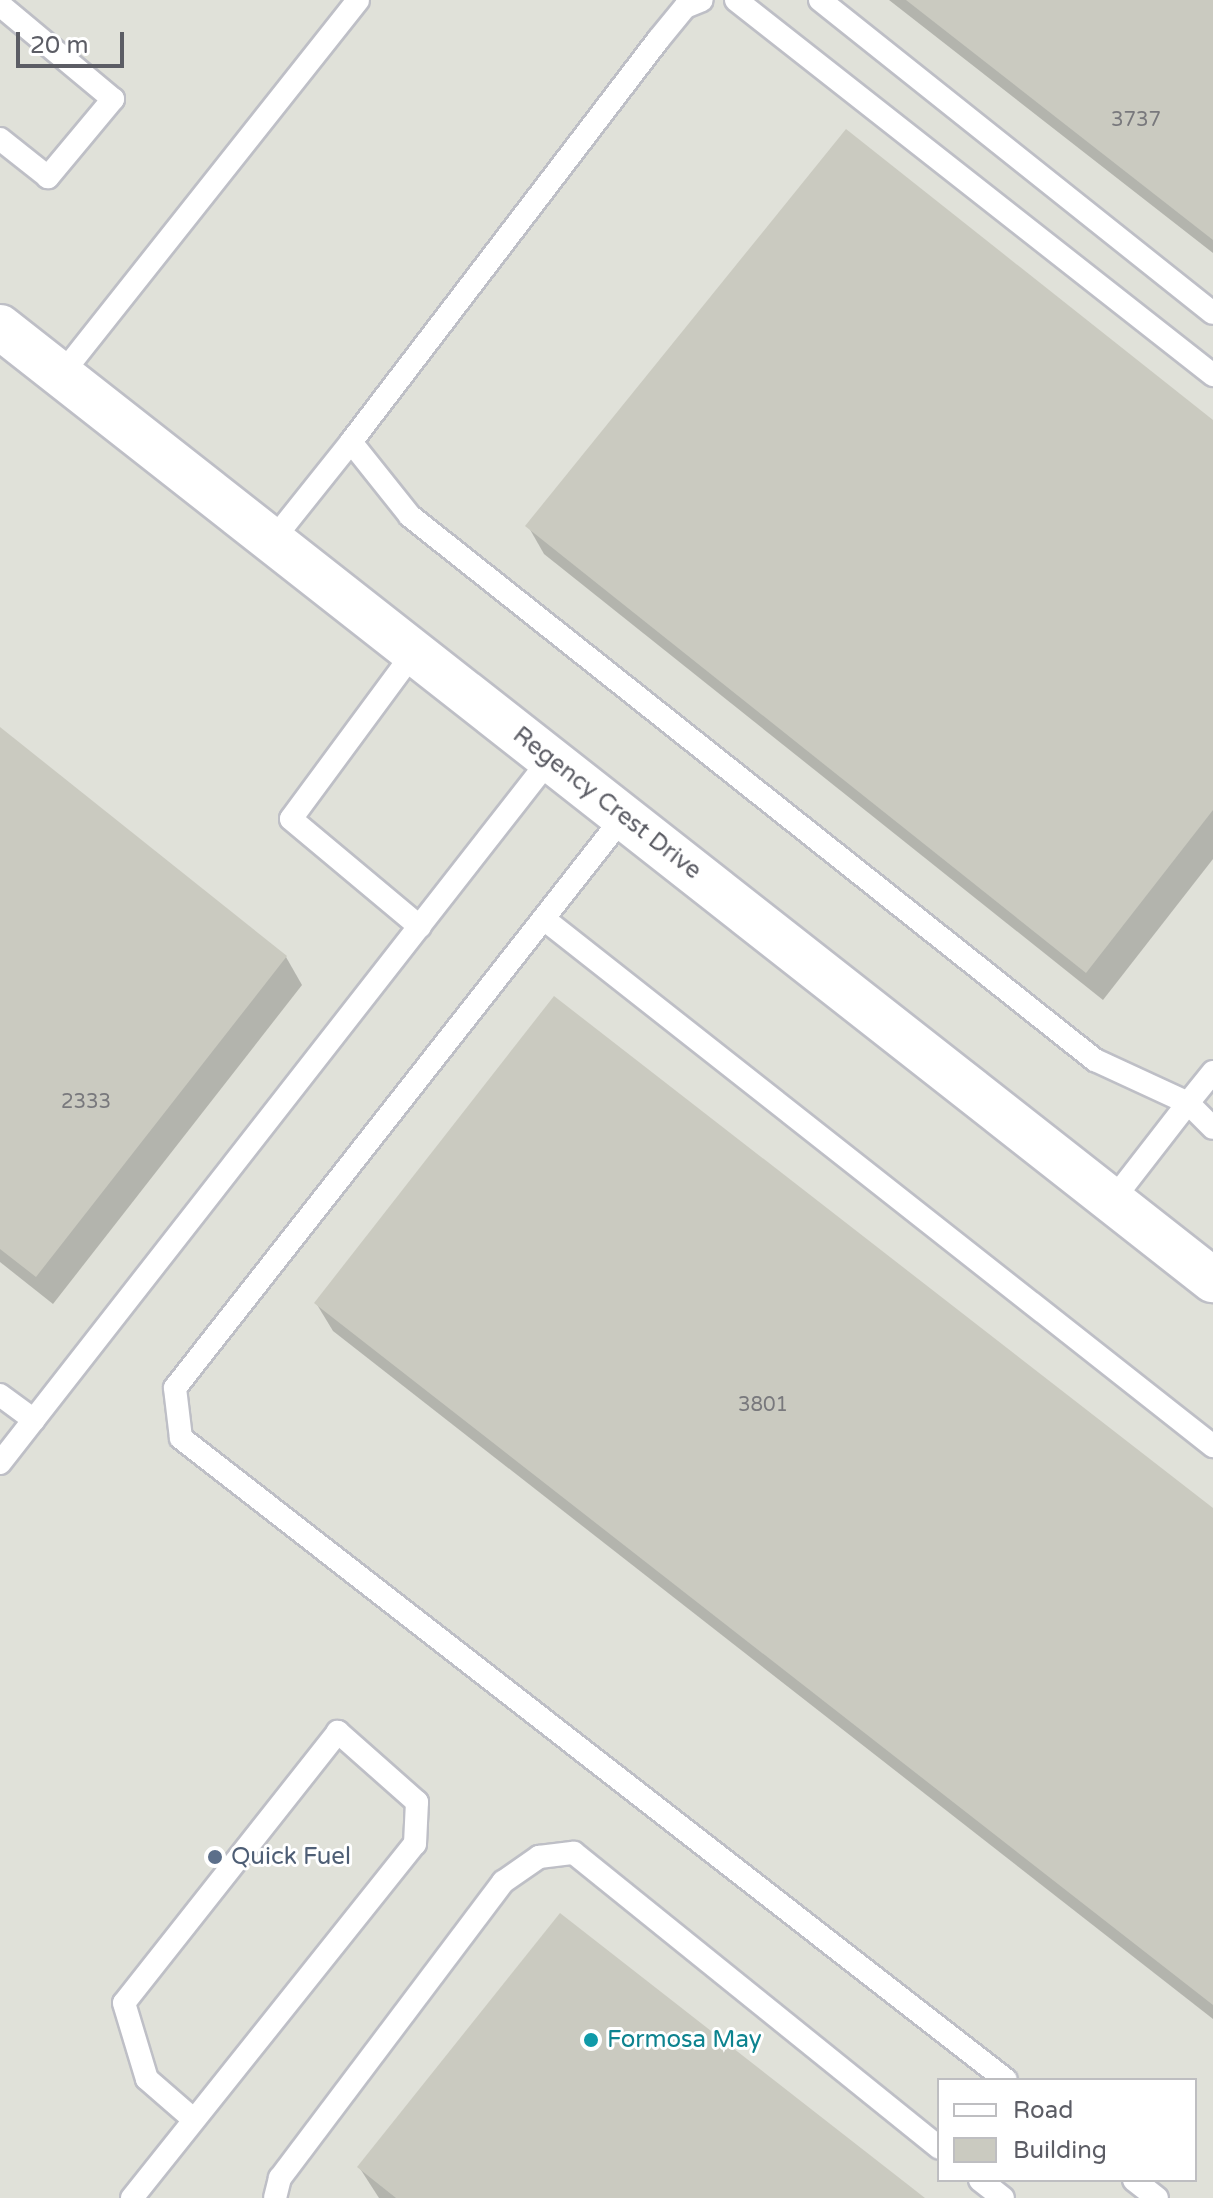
<!DOCTYPE html>
<html>
<head>
<meta charset="utf-8">
<style>
	body { margin:0 }
	#map { position:relative; width:1213px; height:2198px; overflow:hidden; background:#eeefe4; font-family:"Varela Round",sans-serif }
	div>[style] { position:absolute }
	[style*='--x'] { left:calc(var(--x)*1px); top:calc(var(--y)*1px); width:calc(var(--w)*1px); rotate:calc(var(--a)*1deg) }
	.industrial>* { inset:0; background:#e0e1d9 }
	.shadow>* { inset:0; background:#0003 }
	.building>* { inset:0; background:#cacac0 }
	.roads { filter:drop-shadow(2px 0 #bebfc6) drop-shadow(-2px 0 #bebfc6) drop-shadow(0 2px #bebfc6) drop-shadow(0 -2px #bebfc6) }
	.lane>* { height:22px; margin:-11px; padding:0 11px; transform-origin:11px; border-radius:11px; background:#fff }
	.street>* { height:44px; margin:-22px; padding:0 22px; transform-origin:22px; border-radius:22px; background:#fff }
	.dots>* { width:22px; height:22px; translate:-50% -50%; box-sizing:border-box; border:4px solid #fff; border-radius:50% }
	span { translate:-50% -50%; white-space:nowrap; text-align:center; line-height:1.15; -webkit-text-stroke:6px #fff; paint-order:stroke }
	.number-label { font-size:20px; color:#78787c }
	.number-label span { -webkit-text-stroke-width:0 }
	.street-label { font-size:24px; color:#5c5d65 }
	.service-label { font-size:24px; color:#4e5e75 }
	.left { translate:0 -50%; text-align:left }
	.culture-label { font-size:24px; color:#0d838f }
	.legend { position:absolute; left:937px; top:2078px; width:260px; height:104px; box-sizing:border-box; background:#fff; border:2px solid #bebec1; margin:0; padding:10px 14px; list-style:none; font-size:24px; color:#5c5d65 }
	.legend li { display:flex; align-items:center; gap:16px; height:40px }
	.legend b { width:40px; border:2px solid #bebec1 }
	.scale { position:absolute; left:16px; top:32px; width:108px; height:36px; box-sizing:border-box; border:4px solid #5c5d65; border-top:0; padding-left:10px; font-size:24px; line-height:28px; white-space:nowrap; color:#5c5d65; -webkit-text-stroke:6px #fff; paint-order:stroke }
</style>
</head>
<body>
<div id="map">
	<div class="industrial">
		<div style="clip-path:polygon(evenodd,0 0,1213px 0,1213px 2198px,0 2198px,0 0,939px 2080px,1195px 2080px,1195px 2180px,939px 2180px,939px 2080px)"></div>
	</div>
	<div class="shadow">
		<div style="clip-path:polygon(889px 0,1213px 0,1213px 253px)"></div>
		<div style="clip-path:polygon(1213px 423px,1213px 859px,1103px 1000px,544px 554px,528px 526px)"></div>
		<div style="clip-path:polygon(0 730px,286px 957px,302px 985px,53px 1304px,0 1262px)"></div>
		<div style="clip-path:polygon(316px 1303px,1213px 1510px,1213px 2019px,333px 1331px)"></div>
		<div style="clip-path:polygon(359px 2167px,921px 2198px,379px 2198px)"></div>
	</div>
	<div class="building">
		<div style="clip-path:polygon(906px 0,1213px 0,1213px 240px)"></div>
		<div style="clip-path:polygon(846px 129px,1213px 420px,1213px 810px,1086px 973px,525px 526px)"></div>
		<div style="clip-path:polygon(0 727px,287px 956px,36px 1277px,0 1249px)"></div>
		<div style="clip-path:polygon(554px 996px,1213px 1508px,1213px 2005px,314px 1303px)"></div>
		<div style="clip-path:polygon(560px 1913px,925px 2198px,396px 2198px,357px 2167px)"></div>
	</div>
	<div class="roads">
		<div class="lane">
			<div style="--x:736;--y:0;--w:607;--a:38.17"></div>
			<div style="--x:820;--y:0;--w:502;--a:38.54"></div>
			<div style="--x:0;--y:5;--w:147;--a:39.8"></div>
			<div style="--x:113;--y:99;--w:102;--a:129.8"></div>
			<div style="--x:48;--y:177;--w:61;--a:-141.6"></div>
			<div style="--x:61;--y:375;--w:478;--a:-51.6"></div>
			<div style="--x:351;--y:442;--w:506;--a:-52.63"></div>
			<div style="--x:658;--y:40;--w:43;--a:-50.7"></div>
			<div style="--x:685;--y:7;--w:18;--a:-22"></div>
			<div style="--x:272;--y:541;--w:127;--a:-51.4"></div>
			<div style="--x:351;--y:442;--w:95;--a:51.4"></div>
			<div style="--x:410;--y:516;--w:875;--a:38.46"></div>
			<div style="--x:1095;--y:1060;--w:102;--a:24.8"></div>
			<div style="--x:1188;--y:1103;--w:124;--a:127.8"></div>
			<div style="--x:414;--y:652;--w:207;--a:126.4"></div>
			<div style="--x:291;--y:819;--w:168;--a:39.9"></div>
			<div style="--x:624;--y:816;--w:727;--a:128.13"></div>
			<div style="--x:175;--y:1388;--w:50;--a:83.2"></div>
			<div style="--x:181;--y:1438;--w:1045;--a:37.89"></div>
			<div style="--x:544;--y:919;--w:852;--a:38.23"></div>
			<div style="--x:1213;--y:1072;--w:40;--a:129"></div>
			<div style="--x:1188;--y:1103;--w:35;--a:45"></div>
			<div style="--x:0;--y:1395;--w:42;--a:36.3"></div>
			<div style="--x:0;--y:1463;--w:893;--a:-52"></div>
			<div style="--x:980;--y:2180;--w:29;--a:38"></div>
			<div style="--x:1134;--y:2180;--w:29;--a:38"></div>
			<div style="--x:132;--y:2198;--w:453;--a:-51.4"></div>
			<div style="--x:415;--y:1844;--w:42;--a:-87.3"></div>
			<div style="--x:417;--y:1802;--w:106;--a:-138.5"></div>
			<div style="--x:338;--y:1732;--w:345;--a:128.3"></div>
			<div style="--x:124;--y:2003;--w:79;--a:73.2"></div>
			<div style="--x:147;--y:2079;--w:61;--a:41"></div>
			<div style="--x:275;--y:2198;--w:21;--a:-76"></div>
			<div style="--x:280;--y:2178;--w:371;--a:-53"></div>
			<div style="--x:503;--y:1882;--w:44;--a:-34.8"></div>
			<div style="--x:539;--y:1857;--w:35;--a:-7"></div>
			<div style="--x:574;--y:1853;--w:469;--a:38.9"></div>
		</div>
		<div class="street">
			<div style="--x:0;--y:327;--w:1543;--a:38.16"></div>
		</div>
	</div>
	<div class="dots">
		<div style="left:215px;top:1857px;background:#5c6f8a"></div>
		<div style="left:591px;top:2040px;background:#0f9aa8"></div>
	</div>
	<div class="number-label">
		<span style="left:1136px;top:120px">3737</span>
		<span style="left:86px;top:1102px">2333</span>
		<span style="left:763px;top:1405px">3801</span>
	</div>
	<div class="street-label">
		<span style="left:607px;top:803px;rotate:38deg">Regency Crest Drive</span>
	</div>
	<div class="service-label">
		<span class="left" style="left:231px;top:1857px">Quick Fuel</span>
	</div>
	<div class="culture-label">
		<span class="left" style="left:607px;top:2040px">Formosa May</span>
	</div>
	<ul class="legend">
	<li><b style="height:10px;background:#fff"></b>Road</li>
	<li><b style="height:22px;background:#cacac0"></b>Building</li>
	</ul>
	<div class="scale">20 m</div>
</div>
</body>
</html>
